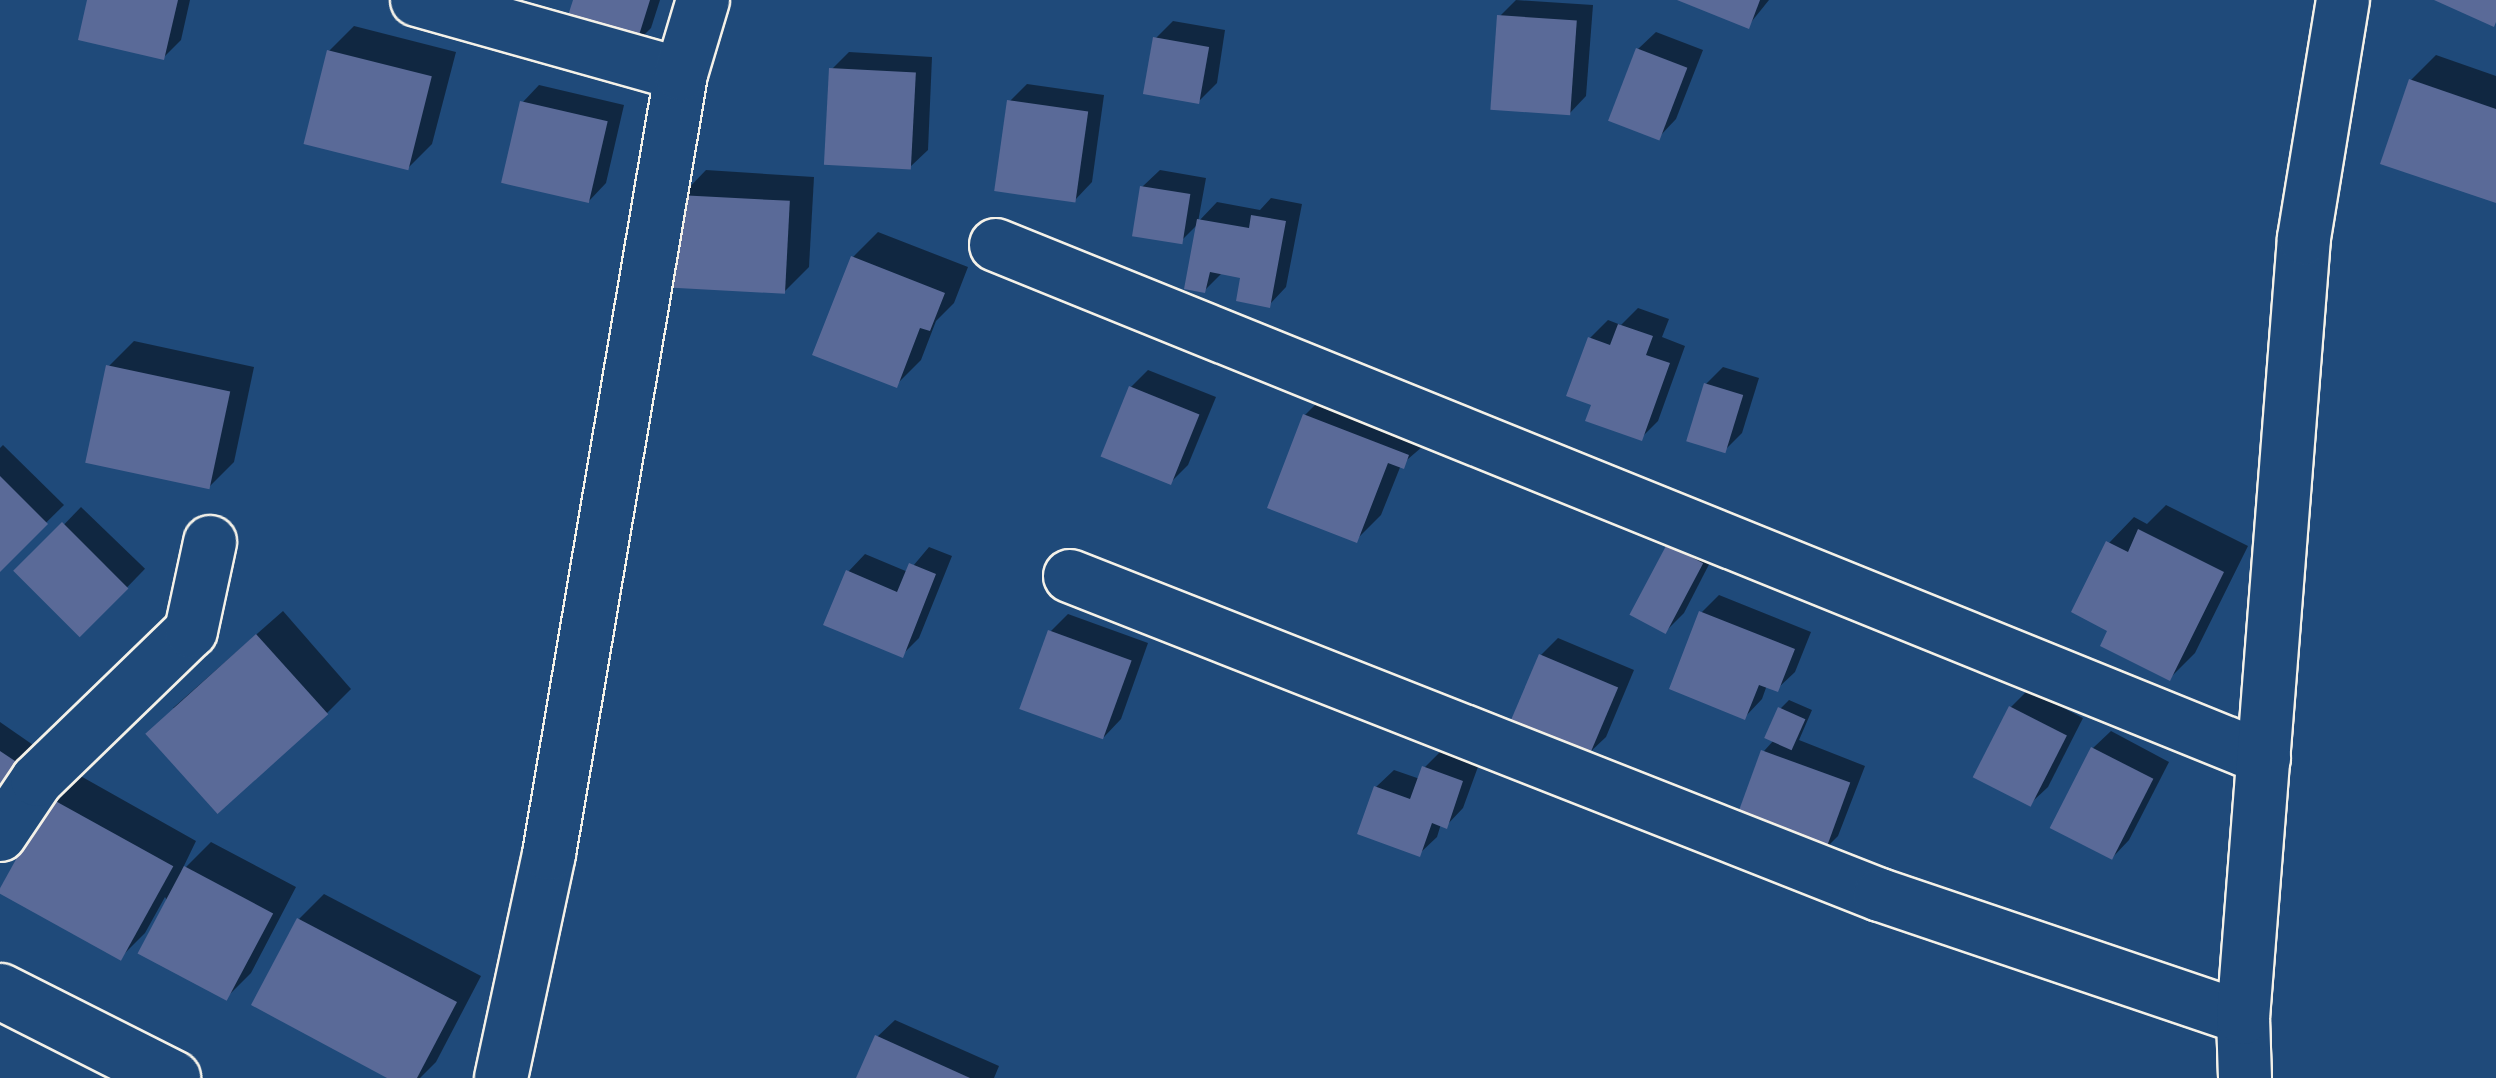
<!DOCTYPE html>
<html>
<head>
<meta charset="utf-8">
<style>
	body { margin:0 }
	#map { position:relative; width:2496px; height:1078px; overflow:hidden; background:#1f4a7a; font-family:"Indie Flower",sans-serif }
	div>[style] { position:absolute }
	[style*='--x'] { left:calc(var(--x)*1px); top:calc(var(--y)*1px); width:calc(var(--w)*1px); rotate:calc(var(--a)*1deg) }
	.shadow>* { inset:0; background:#0007; transform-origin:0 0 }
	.building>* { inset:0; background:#5a6a98; transform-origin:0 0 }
	.roads { filter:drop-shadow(2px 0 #f4f1e8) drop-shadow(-2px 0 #f4f1e8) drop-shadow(0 2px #f4f1e8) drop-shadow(0 -2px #f4f1e8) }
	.minor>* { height:52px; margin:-26px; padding:0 26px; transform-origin:26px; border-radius:26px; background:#1f4a7a }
	.tertiary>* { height:55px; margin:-27.5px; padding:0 27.5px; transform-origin:27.5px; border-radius:27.5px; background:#1f4a7a }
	span { translate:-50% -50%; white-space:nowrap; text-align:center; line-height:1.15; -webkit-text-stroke:9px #1f4a7a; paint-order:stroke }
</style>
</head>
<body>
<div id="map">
	<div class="shadow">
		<div style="clip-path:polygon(89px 0,190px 0,181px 40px,164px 57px)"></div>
		<div style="clip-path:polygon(575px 0,660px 0,651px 28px,634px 45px)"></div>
		<div style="clip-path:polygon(1516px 0,1593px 5px,1586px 96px,1569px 114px,1500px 16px)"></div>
		<div style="clip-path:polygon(1684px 0,1769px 0,1748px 26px)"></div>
		<div style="clip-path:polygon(1173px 21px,1225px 30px,1217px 83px,1200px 100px,1156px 38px)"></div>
		<div style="clip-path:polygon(354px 26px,456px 52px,432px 144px,407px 169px,329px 51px)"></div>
		<div style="clip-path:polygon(1656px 32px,1703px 50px,1676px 119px,1659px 137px,1638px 49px)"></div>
		<div style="clip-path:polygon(849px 52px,932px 57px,928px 150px,910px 167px,831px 70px)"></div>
		<div style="clip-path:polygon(2436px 55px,2496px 76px,2496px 201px,2411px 80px)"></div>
		<div style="clip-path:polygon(1027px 84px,1104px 95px,1092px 182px,1075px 200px,1010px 101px)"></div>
		<div style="clip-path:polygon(539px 85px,624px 105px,606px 183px,589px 201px,522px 103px)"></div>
		<div style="clip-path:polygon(706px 170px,814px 177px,809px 267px,784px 292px,681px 196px)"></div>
		<div style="clip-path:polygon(1160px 170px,1206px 178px,1198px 222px,1217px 202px,1260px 210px,1271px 198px,1302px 204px,1286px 287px,1269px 305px,1243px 276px,1223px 272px,1205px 290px,1199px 223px,1180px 242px,1142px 187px)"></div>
		<div style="clip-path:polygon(878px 232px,968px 267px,954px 303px,936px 321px,921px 360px,896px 385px,853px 257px)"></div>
		<div style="clip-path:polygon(1638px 308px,1669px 319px,1662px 337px,1685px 346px,1658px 421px,1641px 438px,1594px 404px,1590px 338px,1608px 320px,1621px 325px)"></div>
		<div style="clip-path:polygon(134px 341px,254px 367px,234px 462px,209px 487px,109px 366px)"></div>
		<div style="clip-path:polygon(1723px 367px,1759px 378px,1742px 433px,1725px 450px,1706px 384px)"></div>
		<div style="clip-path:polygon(1148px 370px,1216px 397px,1188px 465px,1170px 483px,1131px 387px)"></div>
		<div style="clip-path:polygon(1330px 390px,1429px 441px,1401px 465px,1381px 515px,1356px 540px,1305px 415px)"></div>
		<div style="clip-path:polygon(3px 445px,64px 505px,0 568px,0 448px)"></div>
		<div style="clip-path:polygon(2166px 505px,2248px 546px,2195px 653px,2170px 678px,2109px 543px,2134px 517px,2147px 524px)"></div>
		<div style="left:81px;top:507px;width:89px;height:91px;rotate:44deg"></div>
		<div style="clip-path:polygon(1719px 545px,1684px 613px,1667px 630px,1669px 546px)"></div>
		<div style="clip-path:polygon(929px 547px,952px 556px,919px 638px,902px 655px,848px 572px,865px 554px,908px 572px)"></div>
		<div style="clip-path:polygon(1719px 595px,1811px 632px,1795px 672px,1777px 689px,1767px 685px,1762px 699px,1745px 717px,1701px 613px)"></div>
		<div style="clip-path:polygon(283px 611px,351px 689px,326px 714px,173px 708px)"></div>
		<div style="clip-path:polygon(1068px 614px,1148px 643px,1121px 719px,1104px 737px,1050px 632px)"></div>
		<div style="clip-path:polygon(1558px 638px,1634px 670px,1606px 737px,1588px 754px,1541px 655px)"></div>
		<div style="clip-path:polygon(2028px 690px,2083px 718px,2048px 787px,2030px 804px,2011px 707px)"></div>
		<div style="clip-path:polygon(1789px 700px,1812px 710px,1799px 740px,1865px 766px,1838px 836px,1820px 854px,1764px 751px,1774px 740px,1780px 709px)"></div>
		<div style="clip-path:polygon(0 722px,36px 747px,0 798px)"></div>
		<div style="clip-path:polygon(2111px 731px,2169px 762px,2129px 840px,2112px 858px,2093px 748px)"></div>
		<div style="clip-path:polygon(1442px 750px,1479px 764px,1463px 808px,1446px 826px,1441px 824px,1437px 837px,1419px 854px,1376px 787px,1394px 770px,1420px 779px,1424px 768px)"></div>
		<div style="clip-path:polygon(77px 774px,196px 841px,181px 872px,211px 842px,296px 887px,251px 973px,226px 998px,165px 897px,145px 933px,120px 958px,1px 891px,52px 800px)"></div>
		<div style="clip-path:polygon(324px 894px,481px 976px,436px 1062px,420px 1078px,393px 1078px,299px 919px)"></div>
		<div style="clip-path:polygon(895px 1020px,999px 1066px,994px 1078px,859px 1078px,877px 1037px)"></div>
	</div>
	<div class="building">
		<div style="clip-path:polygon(87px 0,178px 0,164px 60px,78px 40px)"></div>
		<div style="clip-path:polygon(573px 0,650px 0,635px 48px,565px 25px)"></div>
		<div style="clip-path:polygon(1677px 0,1760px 0,1749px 29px)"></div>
		<div style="clip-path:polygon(2434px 0,2496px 0,2496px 22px,2494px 27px)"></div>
		<div style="left:1497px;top:15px;width:80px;height:95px;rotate:4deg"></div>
		<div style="left:1153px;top:37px;width:57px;height:58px;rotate:10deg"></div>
		<div style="left:1636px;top:48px;width:55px;height:78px;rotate:21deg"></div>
		<div style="left:327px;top:50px;width:108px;height:97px;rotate:14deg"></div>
		<div style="left:829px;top:68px;width:87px;height:97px;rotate:3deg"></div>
		<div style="clip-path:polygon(2409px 79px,2496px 109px,2496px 203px,2380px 164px)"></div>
		<div style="left:1007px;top:100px;width:82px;height:92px;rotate:8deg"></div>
		<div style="left:520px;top:101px;width:90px;height:84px;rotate:13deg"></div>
		<div style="left:1140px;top:186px;width:51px;height:51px;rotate:9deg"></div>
		<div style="left:678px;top:195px;width:112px;height:93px;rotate:3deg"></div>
		<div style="clip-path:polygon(1251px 215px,1286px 221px,1270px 308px,1236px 301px,1240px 278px,1210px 272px,1205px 293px,1184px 289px,1197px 219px,1249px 228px)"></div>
		<div style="clip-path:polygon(851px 256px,945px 293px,930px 331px,920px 328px,897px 388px,812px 355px)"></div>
		<div style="clip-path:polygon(1618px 324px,1653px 336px,1646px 355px,1670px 363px,1642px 441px,1585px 421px,1591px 405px,1566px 396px,1588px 337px,1610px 345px)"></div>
		<div style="left:106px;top:365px;width:127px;height:100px;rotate:12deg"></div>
		<div style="left:1704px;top:383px;width:41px;height:61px;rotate:17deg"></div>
		<div style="left:1129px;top:386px;width:76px;height:76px;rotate:22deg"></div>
		<div style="clip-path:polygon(1303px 414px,1409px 455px,1404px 469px,1388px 463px,1357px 543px,1267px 508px)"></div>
		<div style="clip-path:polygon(0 476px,48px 524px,0 572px)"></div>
		<div style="left:62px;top:522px;width:94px;height:69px;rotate:45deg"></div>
		<div style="clip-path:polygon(2138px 529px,2224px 572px,2170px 681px,2100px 646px,2107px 631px,2071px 612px,2106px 541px,2128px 552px)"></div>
		<div style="left:1667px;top:544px;width:41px;height:80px;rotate:28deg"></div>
		<div style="clip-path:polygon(909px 563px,936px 574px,903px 658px,823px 625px,846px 570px,897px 592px)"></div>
		<div style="clip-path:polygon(1699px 611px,1795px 649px,1778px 692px,1759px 685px,1745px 720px,1669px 689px)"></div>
		<div style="left:1048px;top:630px;width:89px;height:84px;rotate:20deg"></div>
		<div style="left:256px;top:634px;width:108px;height:149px;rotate:48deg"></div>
		<div style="left:1539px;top:654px;width:86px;height:76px;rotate:23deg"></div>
		<div style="left:2009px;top:706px;width:65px;height:80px;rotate:27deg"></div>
		<div style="left:1778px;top:707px;width:30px;height:34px;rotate:24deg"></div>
		<div style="left:2091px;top:747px;width:70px;height:91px;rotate:27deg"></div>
		<div style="left:1761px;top:750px;width:95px;height:77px;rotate:20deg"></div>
		<div style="clip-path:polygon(0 751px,21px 765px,0 794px)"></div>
		<div style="clip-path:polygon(1422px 766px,1463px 781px,1447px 829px,1432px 823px,1420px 857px,1357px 834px,1374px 786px,1410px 799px)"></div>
		<div style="left:50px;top:798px;width:141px;height:108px;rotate:29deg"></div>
		<div style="left:184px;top:866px;width:101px;height:99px;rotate:28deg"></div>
		<div style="clip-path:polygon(297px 918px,457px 1002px,417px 1078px,387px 1078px,251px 1005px)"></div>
		<div style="clip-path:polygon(875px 1035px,970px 1078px,856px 1078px)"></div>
	</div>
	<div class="roads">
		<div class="minor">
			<div style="--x:417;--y:0;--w:274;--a:15.7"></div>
			<div style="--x:996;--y:245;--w:1368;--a:22.03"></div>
			<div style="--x:1070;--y:576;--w:871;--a:21.5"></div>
			<div style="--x:1880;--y:895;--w:383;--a:18.7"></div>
			<div style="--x:0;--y:835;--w:66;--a:-56.1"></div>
			<div style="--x:37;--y:780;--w:214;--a:-44.1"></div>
			<div style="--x:191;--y:631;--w:91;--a:-77.9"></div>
			<div style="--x:501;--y:1078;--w:229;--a:-77.9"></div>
			<div style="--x:549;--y:854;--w:791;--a:-80.39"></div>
			<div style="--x:681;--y:74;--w:77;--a:-73.4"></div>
			<div style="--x:2245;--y:1078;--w:60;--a:-91.9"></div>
			<div style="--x:2243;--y:1018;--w:782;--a:-85.53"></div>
			<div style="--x:2304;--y:238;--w:241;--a:-80.7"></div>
		</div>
		<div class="tertiary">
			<div style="--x:0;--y:991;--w:193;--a:26.8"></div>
		</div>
	</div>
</div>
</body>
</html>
